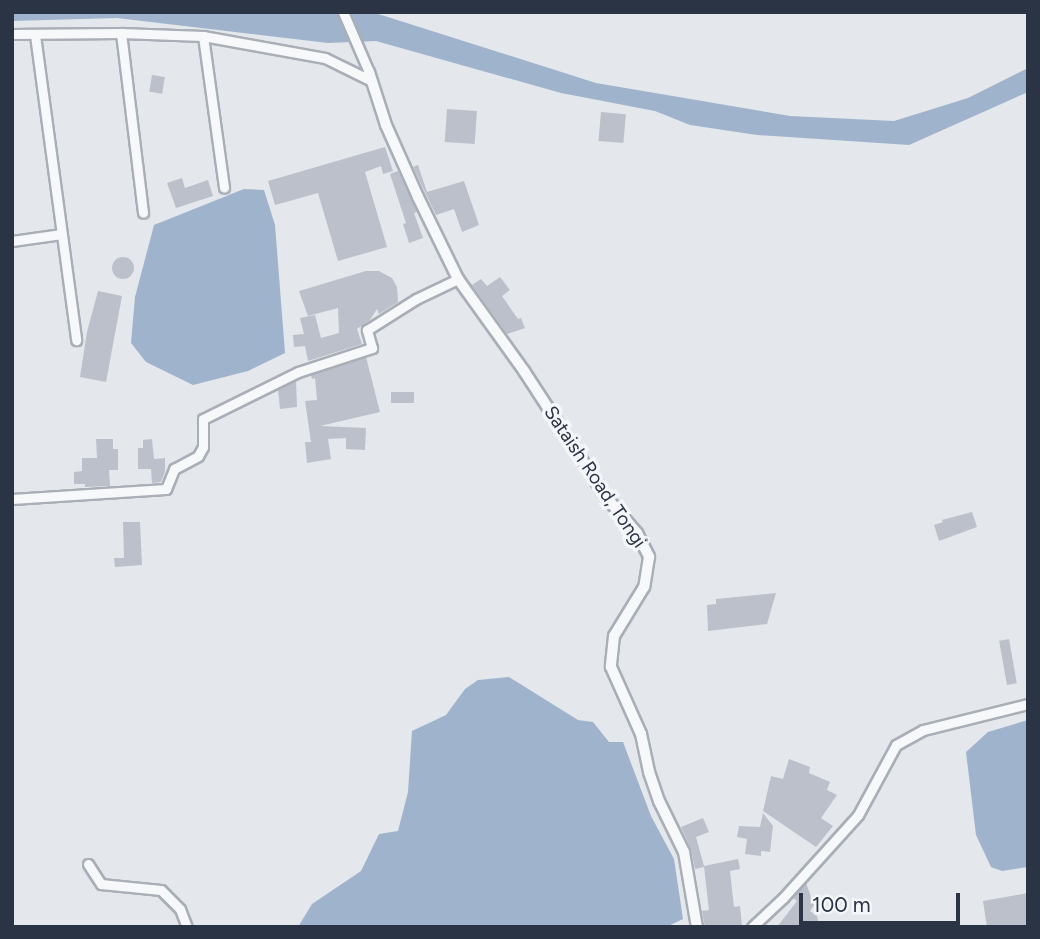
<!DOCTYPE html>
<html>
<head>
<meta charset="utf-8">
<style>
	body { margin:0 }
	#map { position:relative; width:1040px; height:939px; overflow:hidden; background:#e4e7ec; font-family:Figtree,sans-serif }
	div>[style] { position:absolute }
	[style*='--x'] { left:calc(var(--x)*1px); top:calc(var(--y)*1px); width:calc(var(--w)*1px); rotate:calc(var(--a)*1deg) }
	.water>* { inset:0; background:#9fb4cc }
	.building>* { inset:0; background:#bbc0ca; transform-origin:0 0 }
	.round { border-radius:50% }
	.roads { filter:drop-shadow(2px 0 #a9aeb7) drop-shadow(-2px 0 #a9aeb7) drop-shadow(0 2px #a9aeb7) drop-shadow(0 -2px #a9aeb7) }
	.minor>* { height:9px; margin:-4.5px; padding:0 4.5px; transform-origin:4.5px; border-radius:4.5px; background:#f7f8fa }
	.tertiary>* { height:10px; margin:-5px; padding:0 5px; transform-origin:5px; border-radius:5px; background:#f7f8fa }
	span { translate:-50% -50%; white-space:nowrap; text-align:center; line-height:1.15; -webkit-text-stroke:7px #f4f6f9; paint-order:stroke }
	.street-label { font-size:19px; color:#2b3445 }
	.frame { position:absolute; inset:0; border:14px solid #2b3445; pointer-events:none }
	.scale { position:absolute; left:799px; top:893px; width:161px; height:32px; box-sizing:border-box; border:4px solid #2b3445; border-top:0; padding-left:9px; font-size:21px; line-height:24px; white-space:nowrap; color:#2b3445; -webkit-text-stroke:5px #f4f6f9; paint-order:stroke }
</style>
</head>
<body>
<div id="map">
	<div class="water">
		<div style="clip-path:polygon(12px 12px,372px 12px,596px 83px,790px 116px,894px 121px,968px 98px,1028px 68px,1028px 92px,909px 145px,757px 135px,690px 125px,655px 111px,561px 93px,376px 41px,328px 43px,117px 18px,12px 21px)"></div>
		<div style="clip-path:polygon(244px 189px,264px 190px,275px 225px,285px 353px,248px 371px,193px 385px,146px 362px,131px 343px,135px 297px,154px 225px)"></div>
		<div style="clip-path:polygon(509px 677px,578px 720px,593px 722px,609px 742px,623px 742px,651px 816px,674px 859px,683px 919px,666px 927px,298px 927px,312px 904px,361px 871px,379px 834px,398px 831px,408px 792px,412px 731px,446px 715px,465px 689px,478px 680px)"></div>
		<div style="clip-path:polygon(1028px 720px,1028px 867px,1002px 871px,991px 867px,976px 835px,966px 752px,988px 732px)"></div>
	</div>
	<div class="building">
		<div style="left:152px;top:75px;width:13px;height:17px;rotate:9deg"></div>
		<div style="left:447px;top:109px;width:30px;height:33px;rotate:4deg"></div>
		<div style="left:601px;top:112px;width:25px;height:29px;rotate:5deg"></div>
		<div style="clip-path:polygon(385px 147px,393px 171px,383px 174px,381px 166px,365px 172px,387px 247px,338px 261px,318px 193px,275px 205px,268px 181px)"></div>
		<div style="clip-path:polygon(418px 165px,427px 192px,464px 181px,479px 225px,462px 232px,454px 209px,436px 215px,413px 167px)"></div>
		<div style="clip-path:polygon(398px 171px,417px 212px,414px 213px,423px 238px,409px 243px,403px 224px,406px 223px,390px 174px)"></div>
		<div style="clip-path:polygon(182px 178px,185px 188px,208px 180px,213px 196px,176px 208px,167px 183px)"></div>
		<div class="round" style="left:112px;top:257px;width:22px;height:22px"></div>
		<div style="clip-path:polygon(366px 271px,379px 271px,392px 278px,397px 287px,398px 302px,379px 314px,377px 309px,370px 320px,357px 329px,362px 344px,308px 361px,305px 346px,294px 347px,293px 335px,304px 334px,300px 318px,315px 315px,321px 338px,339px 333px,338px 308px,308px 316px,299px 291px)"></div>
		<div style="clip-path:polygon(500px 277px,510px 290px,502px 296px,518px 319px,521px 318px,525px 328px,507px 334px,472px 285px,481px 279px,487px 286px)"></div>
		<div style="clip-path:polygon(98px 291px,122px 296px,106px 382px,80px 377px,87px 332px)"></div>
		<div style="clip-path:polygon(366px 357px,380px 412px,320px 426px,366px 428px,365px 450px,346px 449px,346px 438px,328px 439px,331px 459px,307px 463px,305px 442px,311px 442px,305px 401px,317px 400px,315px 378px,312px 379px,311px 375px)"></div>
		<div style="clip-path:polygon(296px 381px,297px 407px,280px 409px,278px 389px)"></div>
		<div style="left:414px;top:392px;width:11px;height:23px;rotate:90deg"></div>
		<div style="clip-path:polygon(96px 439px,113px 439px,113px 449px,118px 449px,118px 470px,109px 470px,110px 486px,85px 487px,85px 484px,74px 484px,74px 472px,82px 471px,82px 458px,97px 458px)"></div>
		<div style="clip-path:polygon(152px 439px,154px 459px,165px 458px,165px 472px,161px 482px,152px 483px,151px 469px,138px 469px,138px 448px,143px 448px,143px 440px)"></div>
		<div style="clip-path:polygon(972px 512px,977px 527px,939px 541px,934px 525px,943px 522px,942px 520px)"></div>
		<div style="clip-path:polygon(123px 522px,140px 522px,142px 565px,115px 567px,114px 558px,124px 558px)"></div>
		<div style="clip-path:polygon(776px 593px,767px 624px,708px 631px,707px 605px,716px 604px,716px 599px)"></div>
		<div style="left:1009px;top:639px;width:45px;height:10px;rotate:80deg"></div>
		<div style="clip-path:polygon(789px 759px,810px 767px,809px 773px,830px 782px,827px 790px,837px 795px,821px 818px,833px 826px,816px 847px,763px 811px,771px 776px,783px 779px)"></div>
		<div style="clip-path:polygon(763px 813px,773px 826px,770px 852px,761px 851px,761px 856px,745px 854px,747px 839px,737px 837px,739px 826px,760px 827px)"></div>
		<div style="clip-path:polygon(703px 818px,709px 832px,696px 837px,704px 866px,738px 859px,740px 869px,730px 871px,734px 907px,740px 906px,742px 926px,705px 927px,702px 911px,709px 910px,704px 867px,695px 869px,691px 849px,681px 827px)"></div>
		<div style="clip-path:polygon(806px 883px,814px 905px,810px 911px,817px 916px,819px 927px,777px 927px,797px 901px,793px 898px)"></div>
		<div style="clip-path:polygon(1028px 893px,1028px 927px,987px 927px,983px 901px)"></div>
	</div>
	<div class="roads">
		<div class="minor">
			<div style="--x:343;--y:12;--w:65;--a:66.6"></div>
			<div style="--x:121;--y:33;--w:181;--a:83"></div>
			<div style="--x:12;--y:34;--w:109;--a:-0.5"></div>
			<div style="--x:121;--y:33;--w:82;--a:2.1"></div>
			<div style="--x:203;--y:36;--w:124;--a:10.2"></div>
			<div style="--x:325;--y:58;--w:52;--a:26.1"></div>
			<div style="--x:35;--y:35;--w:308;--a:82.3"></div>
			<div style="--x:203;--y:36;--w:153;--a:82.1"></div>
			<div style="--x:12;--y:241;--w:50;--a:-8"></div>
			<div style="--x:12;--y:499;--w:154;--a:-3.7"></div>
			<div style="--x:166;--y:489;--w:22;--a:-68"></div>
			<div style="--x:174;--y:469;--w:27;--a:-28"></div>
			<div style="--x:198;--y:456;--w:10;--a:-61"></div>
			<div style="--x:203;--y:447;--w:28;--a:-90"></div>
			<div style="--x:203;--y:419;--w:106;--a:-26.3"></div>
			<div style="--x:298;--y:372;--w:78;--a:-18"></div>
			<div style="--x:372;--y:348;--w:19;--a:-106"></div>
			<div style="--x:367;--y:330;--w:58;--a:-32.3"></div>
			<div style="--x:416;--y:299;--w:47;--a:-25.5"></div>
			<div style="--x:88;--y:864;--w:24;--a:57"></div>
			<div style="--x:101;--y:884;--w:60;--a:5.7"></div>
			<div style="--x:161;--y:890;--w:27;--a:45"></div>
			<div style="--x:180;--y:909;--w:19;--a:69"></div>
			<div style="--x:752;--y:927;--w:42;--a:-43.1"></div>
			<div style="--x:783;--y:898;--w:112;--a:-47.9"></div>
			<div style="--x:858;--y:815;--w:80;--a:-61.5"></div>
			<div style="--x:896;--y:745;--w:31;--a:-29"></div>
			<div style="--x:923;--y:730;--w:108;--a:-13.9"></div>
		</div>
		<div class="tertiary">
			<div style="--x:369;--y:72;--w:56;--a:72.2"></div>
			<div style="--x:386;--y:125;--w:79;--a:66"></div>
			<div style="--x:418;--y:197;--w:91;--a:64"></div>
			<div style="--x:458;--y:279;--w:113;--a:54.3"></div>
			<div style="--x:524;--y:371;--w:150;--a:56.9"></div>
			<div style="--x:606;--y:497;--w:48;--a:49.3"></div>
			<div style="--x:637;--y:533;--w:27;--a:63"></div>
			<div style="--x:649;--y:557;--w:30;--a:99"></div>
			<div style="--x:644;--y:587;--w:57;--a:121.5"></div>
			<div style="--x:614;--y:636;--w:31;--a:96"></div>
			<div style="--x:611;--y:667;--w:73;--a:65.9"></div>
			<div style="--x:641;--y:734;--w:39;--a:78"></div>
			<div style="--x:649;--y:772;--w:31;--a:71"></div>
			<div style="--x:659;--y:801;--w:57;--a:63.9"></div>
			<div style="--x:684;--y:852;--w:76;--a:80.2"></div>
		</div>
	</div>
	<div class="street-label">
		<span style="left:595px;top:477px;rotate:56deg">Sataish Road, Tongi</span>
	</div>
	<div class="frame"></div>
	<div class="scale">100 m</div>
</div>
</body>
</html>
